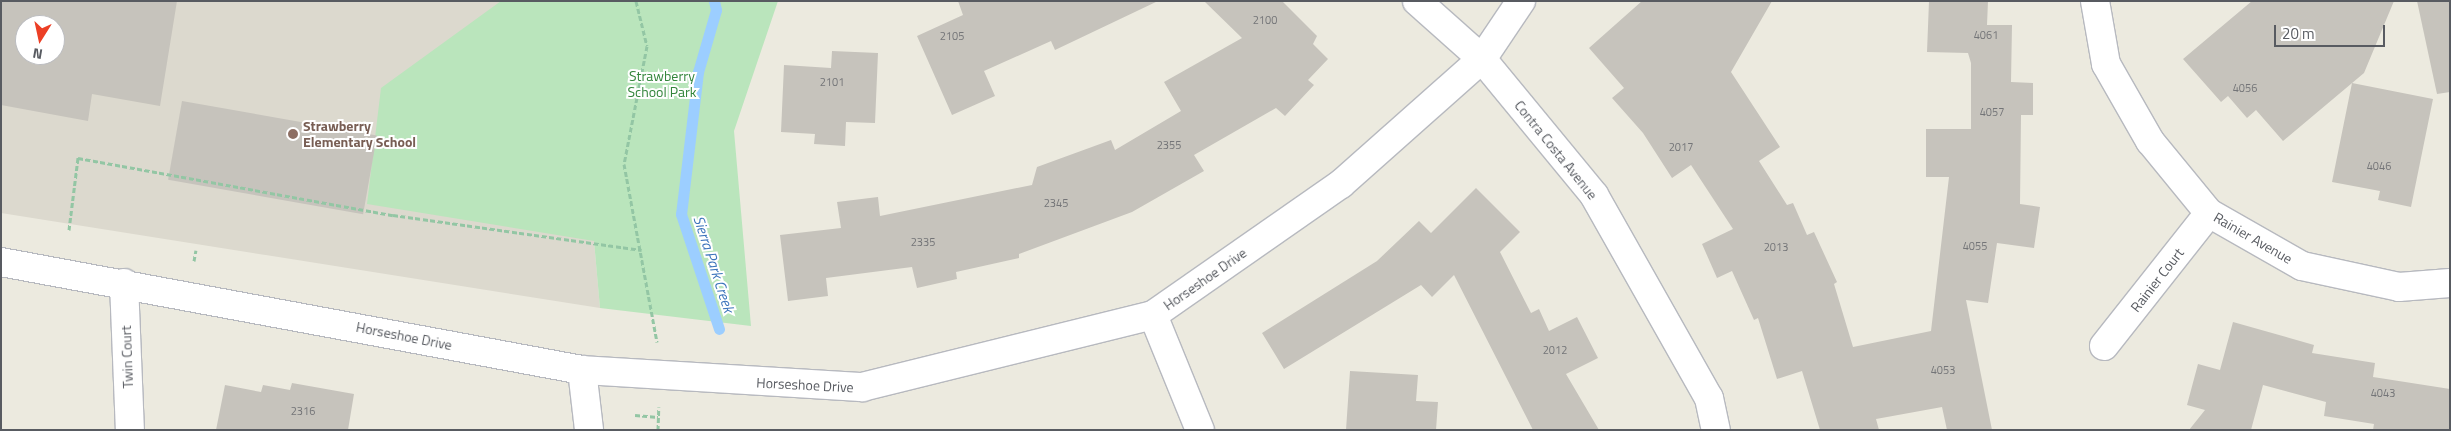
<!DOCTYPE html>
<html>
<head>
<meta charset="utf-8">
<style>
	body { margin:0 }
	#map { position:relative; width:2451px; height:431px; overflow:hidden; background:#eceadf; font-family:"Titillium Web",sans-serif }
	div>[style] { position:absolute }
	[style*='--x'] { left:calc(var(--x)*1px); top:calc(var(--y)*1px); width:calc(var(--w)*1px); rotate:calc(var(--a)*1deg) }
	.education>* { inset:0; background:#dcd9ce }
	.green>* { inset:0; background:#bae5bc }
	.stream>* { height:11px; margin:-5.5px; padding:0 5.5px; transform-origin:5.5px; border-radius:5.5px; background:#9cceff }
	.building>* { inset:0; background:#c6c3bc; transform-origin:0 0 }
	.path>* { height:3px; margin-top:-1.5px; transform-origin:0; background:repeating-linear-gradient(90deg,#93c6a4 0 5px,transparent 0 7.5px) }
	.roads { filter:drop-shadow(1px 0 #b7b9bf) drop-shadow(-1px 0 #b7b9bf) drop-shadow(0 1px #b7b9bf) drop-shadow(0 -1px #b7b9bf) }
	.minor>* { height:28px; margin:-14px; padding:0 14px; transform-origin:14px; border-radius:14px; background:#fff }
	.dots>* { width:14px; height:14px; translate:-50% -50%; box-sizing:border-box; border:2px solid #fff; border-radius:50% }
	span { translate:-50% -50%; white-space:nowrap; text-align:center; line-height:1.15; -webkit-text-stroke:4px #fff; paint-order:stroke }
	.number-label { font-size:11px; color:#747578 }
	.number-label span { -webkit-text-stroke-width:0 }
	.park-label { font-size:14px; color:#33853b }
	.education-label { font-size:14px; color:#785e54; font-weight:700 }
	.left { translate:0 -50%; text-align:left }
	.street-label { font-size:14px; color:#585b61 }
	.water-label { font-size:15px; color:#3b73bb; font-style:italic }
	.frame { position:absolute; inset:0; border:2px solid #585b61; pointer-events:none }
	.north { position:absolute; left:15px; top:15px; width:50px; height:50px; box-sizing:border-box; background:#fff; border:1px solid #bcbdc0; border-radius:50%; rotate:190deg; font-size:14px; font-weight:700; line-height:20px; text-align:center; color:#585b61 }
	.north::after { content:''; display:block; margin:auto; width:18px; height:22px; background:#ec3f25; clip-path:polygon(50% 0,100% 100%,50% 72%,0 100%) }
	.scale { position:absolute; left:2274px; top:25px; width:111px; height:22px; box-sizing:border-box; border:2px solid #585b61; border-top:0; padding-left:6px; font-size:15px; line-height:18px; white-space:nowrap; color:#585b61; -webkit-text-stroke:4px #fff; paint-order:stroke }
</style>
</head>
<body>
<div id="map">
	<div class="education">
		<div style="clip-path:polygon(evenodd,1px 1px,553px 1px,594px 241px,600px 308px,1px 213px,1px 1px,25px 25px,55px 25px,55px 55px,25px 55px,25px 25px)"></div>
	</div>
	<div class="green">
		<div style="clip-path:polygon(501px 1px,778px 1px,734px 131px,751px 326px,600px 308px,594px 241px,367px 204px,381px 88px)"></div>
	</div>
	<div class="stream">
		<div style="--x:714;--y:1;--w:9;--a:77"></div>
		<div style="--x:716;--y:10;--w:65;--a:106.2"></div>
		<div style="--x:698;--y:72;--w:143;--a:96.8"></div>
		<div style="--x:681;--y:214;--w:121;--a:71.7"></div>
	</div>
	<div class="building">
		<div style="clip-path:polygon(evenodd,1px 1px,177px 1px,160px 106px,92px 94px,88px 121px,1px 105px,1px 1px,25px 25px,55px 25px,55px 55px,25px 55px,25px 25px)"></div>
		<div style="clip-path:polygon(958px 1px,1158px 1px,1055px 50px,1051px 41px,984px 71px,995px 96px,952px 115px,917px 36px,963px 15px)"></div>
		<div style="clip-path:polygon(1204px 1px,1282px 1px,1317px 36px,1313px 44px,1328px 59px,1308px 80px,1314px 85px,1285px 116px,1276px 108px,1194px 155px,1204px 171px,1132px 212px,1019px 254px,1019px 258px,956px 272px,957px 279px,917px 288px,912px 267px,826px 278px,828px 296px,788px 301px,780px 235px,841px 228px,837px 202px,878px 197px,880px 216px,1032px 185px,1037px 167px,1111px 140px,1115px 150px,1181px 111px,1164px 82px,1242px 38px)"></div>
		<div style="clip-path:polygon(1642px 1px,1772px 1px,1731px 72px,1780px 147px,1759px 161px,1787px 205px,1793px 203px,1807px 235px,1814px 232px,1837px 282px,1834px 284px,1853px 347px,1931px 331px,1949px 177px,1926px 177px,1926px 129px,1971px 129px,1971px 63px,1968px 53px,1927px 52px,1929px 1px,1988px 1px,1987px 25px,2012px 25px,2011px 82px,2033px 83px,2033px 115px,2021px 115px,2020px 204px,2040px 207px,2034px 248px,1997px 243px,1988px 303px,1966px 300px,1992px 430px,1947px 430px,1942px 407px,1876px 419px,1879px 430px,1820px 430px,1802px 371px,1777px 379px,1758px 318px,1754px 320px,1732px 271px,1717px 278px,1702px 244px,1733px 229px,1691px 165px,1672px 178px,1643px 133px,1612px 98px,1624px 88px,1589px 48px)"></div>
		<div style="clip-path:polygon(2252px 1px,2394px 1px,2364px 73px,2283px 141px,2256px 110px,2247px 118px,2228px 96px,2221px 102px,2183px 59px)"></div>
		<div style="clip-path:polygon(2417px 1px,2450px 1px,2450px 92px,2437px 94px)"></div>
		<div style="clip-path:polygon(832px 51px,878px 53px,875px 123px,846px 122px,845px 146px,814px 144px,815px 134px,781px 132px,784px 65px,831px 68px)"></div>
		<div style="clip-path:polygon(2352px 83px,2433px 99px,2411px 207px,2378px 200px,2380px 191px,2332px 182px)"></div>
		<div style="left:182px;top:101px;width:198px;height:80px;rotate:10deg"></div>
		<div style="clip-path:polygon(1476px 188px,1520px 232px,1500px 252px,1531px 313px,1539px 309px,1549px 331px,1577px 317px,1598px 358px,1566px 374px,1599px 430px,1533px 430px,1454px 275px,1432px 297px,1421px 285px,1284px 369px,1262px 333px,1377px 261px,1419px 221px,1431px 233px)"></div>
		<div style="clip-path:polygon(2233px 322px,2314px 345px,2312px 353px,2375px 363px,2373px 377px,2450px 389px,2450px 430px,2373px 430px,2374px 424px,2324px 416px,2326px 402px,2263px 385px,2251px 430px,2189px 430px,2205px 410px,2187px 405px,2198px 364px,2220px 370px)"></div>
		<div style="clip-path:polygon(1350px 371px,1418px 375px,1416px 401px,1438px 402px,1436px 430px,1346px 430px)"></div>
		<div style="clip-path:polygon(292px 383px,354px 394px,348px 430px,216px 430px,225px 385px,261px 392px,263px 385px,290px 390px)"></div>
	</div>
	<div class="path">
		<div style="--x:636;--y:1;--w:46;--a:76.3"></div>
		<div style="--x:647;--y:46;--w:120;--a:101"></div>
		<div style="--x:624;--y:164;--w:181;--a:79.5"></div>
		<div style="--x:69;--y:230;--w:73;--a:-82.9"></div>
		<div style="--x:78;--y:158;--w:320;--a:10.3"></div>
		<div style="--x:393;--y:215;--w:251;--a:8"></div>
		<div style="--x:194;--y:261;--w:11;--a:-80"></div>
		<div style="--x:635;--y:415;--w:23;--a:5"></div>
		<div style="--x:658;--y:430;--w:23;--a:-88"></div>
	</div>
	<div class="roads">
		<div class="minor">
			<div style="--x:1417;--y:1;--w:87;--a:41.7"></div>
			<div style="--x:1482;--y:59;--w:176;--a:50.5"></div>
			<div style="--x:1594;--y:195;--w:233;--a:60.5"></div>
			<div style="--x:1709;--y:398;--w:33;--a:78"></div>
			<div style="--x:2095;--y:1;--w:64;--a:80.1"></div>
			<div style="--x:2106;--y:64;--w:89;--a:60.3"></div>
			<div style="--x:2150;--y:141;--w:93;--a:50.7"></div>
			<div style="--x:2209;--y:213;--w:107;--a:29.7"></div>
			<div style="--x:2302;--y:266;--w:99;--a:12.2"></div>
			<div style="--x:2399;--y:287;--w:51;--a:-4.5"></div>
			<div style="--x:1;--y:262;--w:591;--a:10.53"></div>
			<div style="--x:582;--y:370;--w:281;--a:3.5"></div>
			<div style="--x:862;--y:387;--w:300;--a:-13.9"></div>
			<div style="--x:1153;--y:315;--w:229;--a:-34.9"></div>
			<div style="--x:1341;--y:184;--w:188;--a:-41.6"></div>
			<div style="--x:1482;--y:59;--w:70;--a:-56.1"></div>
			<div style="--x:124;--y:283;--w:147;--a:87.7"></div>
			<div style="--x:1153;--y:315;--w:124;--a:67.8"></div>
			<div style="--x:2104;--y:346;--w:169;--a:-51.7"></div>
			<div style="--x:582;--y:370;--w:60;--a:83.3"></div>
		</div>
	</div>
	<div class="dots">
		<div style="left:293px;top:134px;background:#8d6e63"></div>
	</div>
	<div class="number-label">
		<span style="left:1265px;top:20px">2100</span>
		<span style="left:1986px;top:35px">4061</span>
		<span style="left:952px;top:36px">2105</span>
		<span style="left:832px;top:82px">2101</span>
		<span style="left:2245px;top:88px">4056</span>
		<span style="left:1992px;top:112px">4057</span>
		<span style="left:1169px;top:145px">2355</span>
		<span style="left:1681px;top:147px">2017</span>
		<span style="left:2379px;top:166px">4046</span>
		<span style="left:1056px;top:203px">2345</span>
		<span style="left:923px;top:242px">2335</span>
		<span style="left:1975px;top:246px">4055</span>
		<span style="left:1776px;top:247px">2013</span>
		<span style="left:1555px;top:350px">2012</span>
		<span style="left:1943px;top:370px">4053</span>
		<span style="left:2383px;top:393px">4043</span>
		<span style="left:303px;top:411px">2316</span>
	</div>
	<div class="park-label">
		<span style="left:662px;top:84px">Strawberry<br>School Park</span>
	</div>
	<div class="education-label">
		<span class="left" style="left:303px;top:134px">Strawberry<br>Elementary School</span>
	</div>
	<div class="street-label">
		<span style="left:1556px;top:150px;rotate:51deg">Contra Costa Avenue</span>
		<span style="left:2253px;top:238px;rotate:30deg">Rainier Avenue</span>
		<span style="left:1205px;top:279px;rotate:-35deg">Horseshoe Drive</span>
		<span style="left:2157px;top:280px;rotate:-52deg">Rainier Court</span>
		<span style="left:404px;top:336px;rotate:11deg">Horseshoe Drive</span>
		<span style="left:127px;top:357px;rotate:-92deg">Twin Court</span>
		<span style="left:805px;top:385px;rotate:3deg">Horseshoe Drive</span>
	</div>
	<div class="water-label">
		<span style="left:714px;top:264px;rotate:72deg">Sierra Park Creek</span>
	</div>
	<div class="frame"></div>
	<div class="north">N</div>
	<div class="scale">20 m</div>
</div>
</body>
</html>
